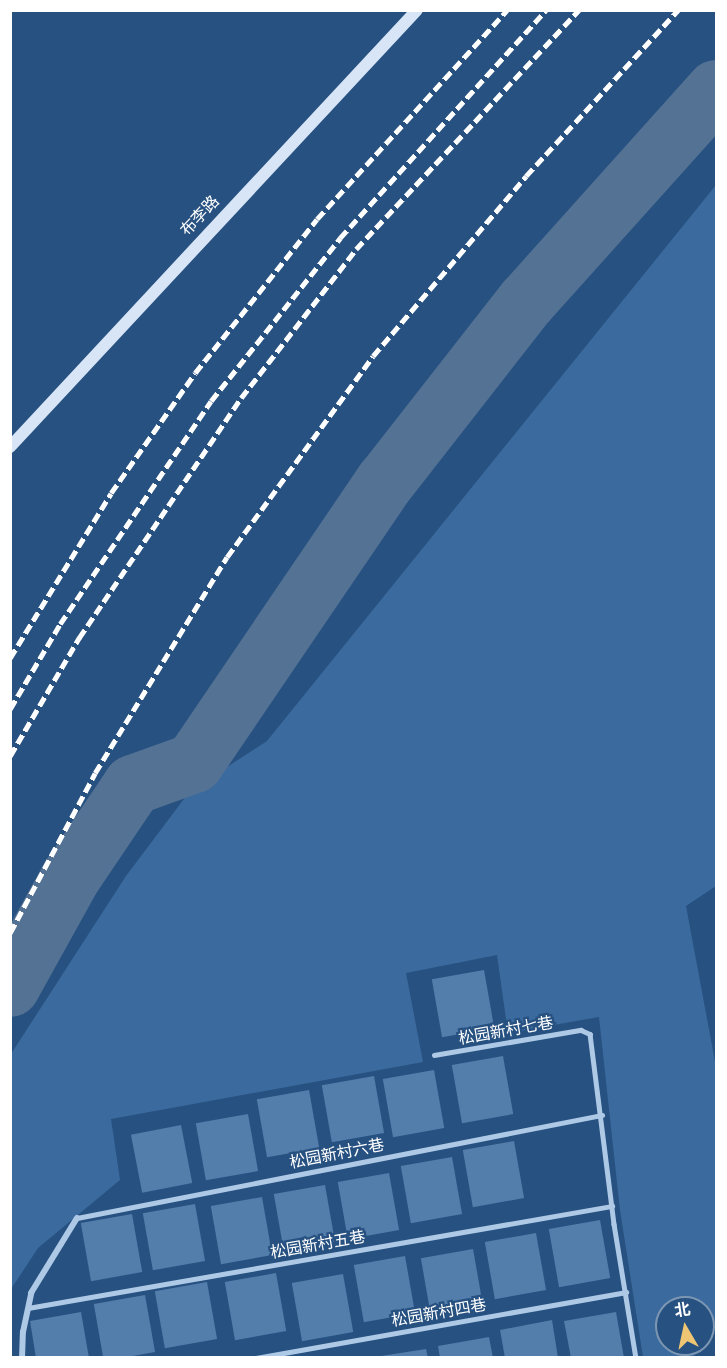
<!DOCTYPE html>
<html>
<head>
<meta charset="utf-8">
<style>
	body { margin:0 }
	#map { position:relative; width:727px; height:1368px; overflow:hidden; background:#275180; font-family:Helvetica,"Noto Sans SC",sans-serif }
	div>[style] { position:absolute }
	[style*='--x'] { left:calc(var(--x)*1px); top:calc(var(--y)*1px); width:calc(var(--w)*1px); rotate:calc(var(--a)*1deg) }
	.green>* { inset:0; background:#3b6b9e }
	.river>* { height:60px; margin:-30px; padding:0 30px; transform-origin:30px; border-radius:30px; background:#547294 }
	.building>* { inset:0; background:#537dab; transform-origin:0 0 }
	.lane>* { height:4.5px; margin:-2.25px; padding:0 2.25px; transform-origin:2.25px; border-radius:2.25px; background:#aec9e6 }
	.street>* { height:6px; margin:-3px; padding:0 3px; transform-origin:3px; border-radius:3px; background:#aec9e6 }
	.secondary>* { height:12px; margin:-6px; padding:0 6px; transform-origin:6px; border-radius:6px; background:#d7e5f6 }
	.rail>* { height:4.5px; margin-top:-2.25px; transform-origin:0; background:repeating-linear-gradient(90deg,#fff 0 10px,transparent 0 14.5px) }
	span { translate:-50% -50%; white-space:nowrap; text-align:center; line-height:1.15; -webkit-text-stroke:4.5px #275180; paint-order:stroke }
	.street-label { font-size:16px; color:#fff }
	.frame { position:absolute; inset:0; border:12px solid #fff; pointer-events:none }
	.north { position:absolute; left:655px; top:1296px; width:60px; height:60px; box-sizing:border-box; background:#275180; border:2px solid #7d97b3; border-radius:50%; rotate:351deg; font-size:16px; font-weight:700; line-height:24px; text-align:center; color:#fff }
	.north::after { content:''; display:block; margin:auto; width:21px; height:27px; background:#eec673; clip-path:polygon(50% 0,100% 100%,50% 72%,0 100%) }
</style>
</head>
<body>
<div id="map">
	<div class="green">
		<div style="clip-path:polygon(716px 185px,716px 886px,686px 906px,716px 1067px,716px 1322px,703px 1342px,703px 1308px,667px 1308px,667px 1344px,702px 1344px,693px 1357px,643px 1357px,620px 1210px,599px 1017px,508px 1033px,497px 955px,406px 973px,423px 1062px,111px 1119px,120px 1180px,38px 1248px,11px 1289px,11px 1054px,126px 876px,190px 791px,267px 741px)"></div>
	</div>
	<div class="river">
		<div style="--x:10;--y:987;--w:126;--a:-61"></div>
		<div style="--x:71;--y:877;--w:111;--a:-56"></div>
		<div style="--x:133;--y:785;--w:65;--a:-19.8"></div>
		<div style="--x:194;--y:763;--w:341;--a:-55.8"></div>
		<div style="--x:386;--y:481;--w:227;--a:-52"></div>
		<div style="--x:526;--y:302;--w:285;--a:-48.1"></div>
	</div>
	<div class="building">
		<div style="left:484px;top:970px;width:59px;height:53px;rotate:80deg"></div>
		<div style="left:503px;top:1056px;width:59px;height:52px;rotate:80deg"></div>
		<div style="left:434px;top:1070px;width:59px;height:52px;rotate:80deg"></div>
		<div style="left:374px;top:1076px;width:58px;height:53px;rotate:80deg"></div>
		<div style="left:309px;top:1090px;width:59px;height:53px;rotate:80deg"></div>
		<div style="left:248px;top:1114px;width:58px;height:53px;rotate:80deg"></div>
		<div style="left:181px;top:1125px;width:59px;height:51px;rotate:79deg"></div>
		<div style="left:514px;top:1141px;width:58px;height:52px;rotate:80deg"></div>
		<div style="left:452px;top:1157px;width:58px;height:52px;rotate:80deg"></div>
		<div style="left:389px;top:1173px;width:58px;height:52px;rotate:80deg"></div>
		<div style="left:325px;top:1185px;width:58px;height:52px;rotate:80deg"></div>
		<div style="left:262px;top:1197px;width:59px;height:52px;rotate:80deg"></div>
		<div style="left:195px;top:1204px;width:58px;height:53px;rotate:80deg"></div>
		<div style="left:132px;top:1214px;width:59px;height:52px;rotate:80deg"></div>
		<div style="left:600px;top:1220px;width:59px;height:52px;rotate:80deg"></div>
		<div style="left:536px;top:1233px;width:58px;height:52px;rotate:80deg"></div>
		<div style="left:473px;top:1249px;width:59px;height:53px;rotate:80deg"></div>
		<div style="left:405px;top:1256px;width:58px;height:52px;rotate:80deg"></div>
		<div style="left:276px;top:1273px;width:59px;height:52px;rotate:80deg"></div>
		<div style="left:343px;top:1274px;width:59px;height:52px;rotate:80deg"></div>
		<div style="left:207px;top:1282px;width:58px;height:53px;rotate:80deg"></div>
		<div style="left:145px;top:1295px;width:58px;height:52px;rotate:80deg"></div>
		<div style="clip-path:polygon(81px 1312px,89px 1358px,36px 1358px,30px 1321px)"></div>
		<div style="clip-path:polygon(616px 1312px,624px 1358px,571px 1358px,564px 1321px)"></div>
		<div style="clip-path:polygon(552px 1320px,558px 1358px,505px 1358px,500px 1330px)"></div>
		<div style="clip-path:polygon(489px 1337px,493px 1358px,440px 1358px,438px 1346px)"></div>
		<div style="clip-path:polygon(426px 1349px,428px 1358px,381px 1358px,381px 1356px)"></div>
	</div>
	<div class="lane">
		<div style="--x:434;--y:1055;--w:149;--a:-9.7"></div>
		<div style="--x:581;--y:1030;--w:10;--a:24"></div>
		<div style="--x:590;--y:1034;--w:192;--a:82.8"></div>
		<div style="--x:614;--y:1224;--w:136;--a:80.7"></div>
		<div style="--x:77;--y:1218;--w:535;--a:-11.1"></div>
		<div style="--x:28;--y:1308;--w:593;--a:-9.91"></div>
		<div style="--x:256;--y:1358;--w:376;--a:-10.1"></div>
	</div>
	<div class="street">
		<div style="--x:22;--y:1358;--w:26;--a:-88"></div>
		<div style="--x:23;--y:1332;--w:40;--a:-78"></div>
		<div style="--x:31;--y:1293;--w:88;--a:-58.5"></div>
	</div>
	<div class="secondary">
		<div style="--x:10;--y:447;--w:597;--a:-47.04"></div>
	</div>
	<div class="rail">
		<div style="--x:10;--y:658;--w:193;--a:-58.5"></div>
		<div style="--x:111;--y:493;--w:146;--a:-55"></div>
		<div style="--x:195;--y:373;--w:196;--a:-51.6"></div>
		<div style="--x:317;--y:219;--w:282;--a:-47.7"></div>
		<div style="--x:10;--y:709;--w:99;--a:-59.5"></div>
		<div style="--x:60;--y:624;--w:269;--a:-55.9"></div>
		<div style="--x:211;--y:401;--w:208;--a:-51.6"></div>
		<div style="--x:340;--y:238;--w:307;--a:-47.9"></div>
		<div style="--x:10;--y:756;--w:137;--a:-59.7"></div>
		<div style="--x:79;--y:638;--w:290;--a:-56"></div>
		<div style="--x:241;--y:398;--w:188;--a:-52.3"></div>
		<div style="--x:356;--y:249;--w:327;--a:-47"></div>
		<div style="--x:10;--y:933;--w:181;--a:-62"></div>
		<div style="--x:95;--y:773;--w:253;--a:-58.6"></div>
		<div style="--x:227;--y:557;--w:248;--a:-54"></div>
		<div style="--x:373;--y:356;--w:236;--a:-49.6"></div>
		<div style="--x:526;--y:176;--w:225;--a:-47.5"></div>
	</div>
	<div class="street-label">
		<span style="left:200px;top:216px;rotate:-47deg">布李路</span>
		<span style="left:506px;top:1031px;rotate:-10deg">松园新村七巷</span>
		<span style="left:337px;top:1154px;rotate:-11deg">松园新村六巷</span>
		<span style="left:318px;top:1245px;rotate:-10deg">松园新村五巷</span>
		<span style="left:439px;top:1313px;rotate:-10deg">松园新村四巷</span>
	</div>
	<div class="frame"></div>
	<div class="north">北</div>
</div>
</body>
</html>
